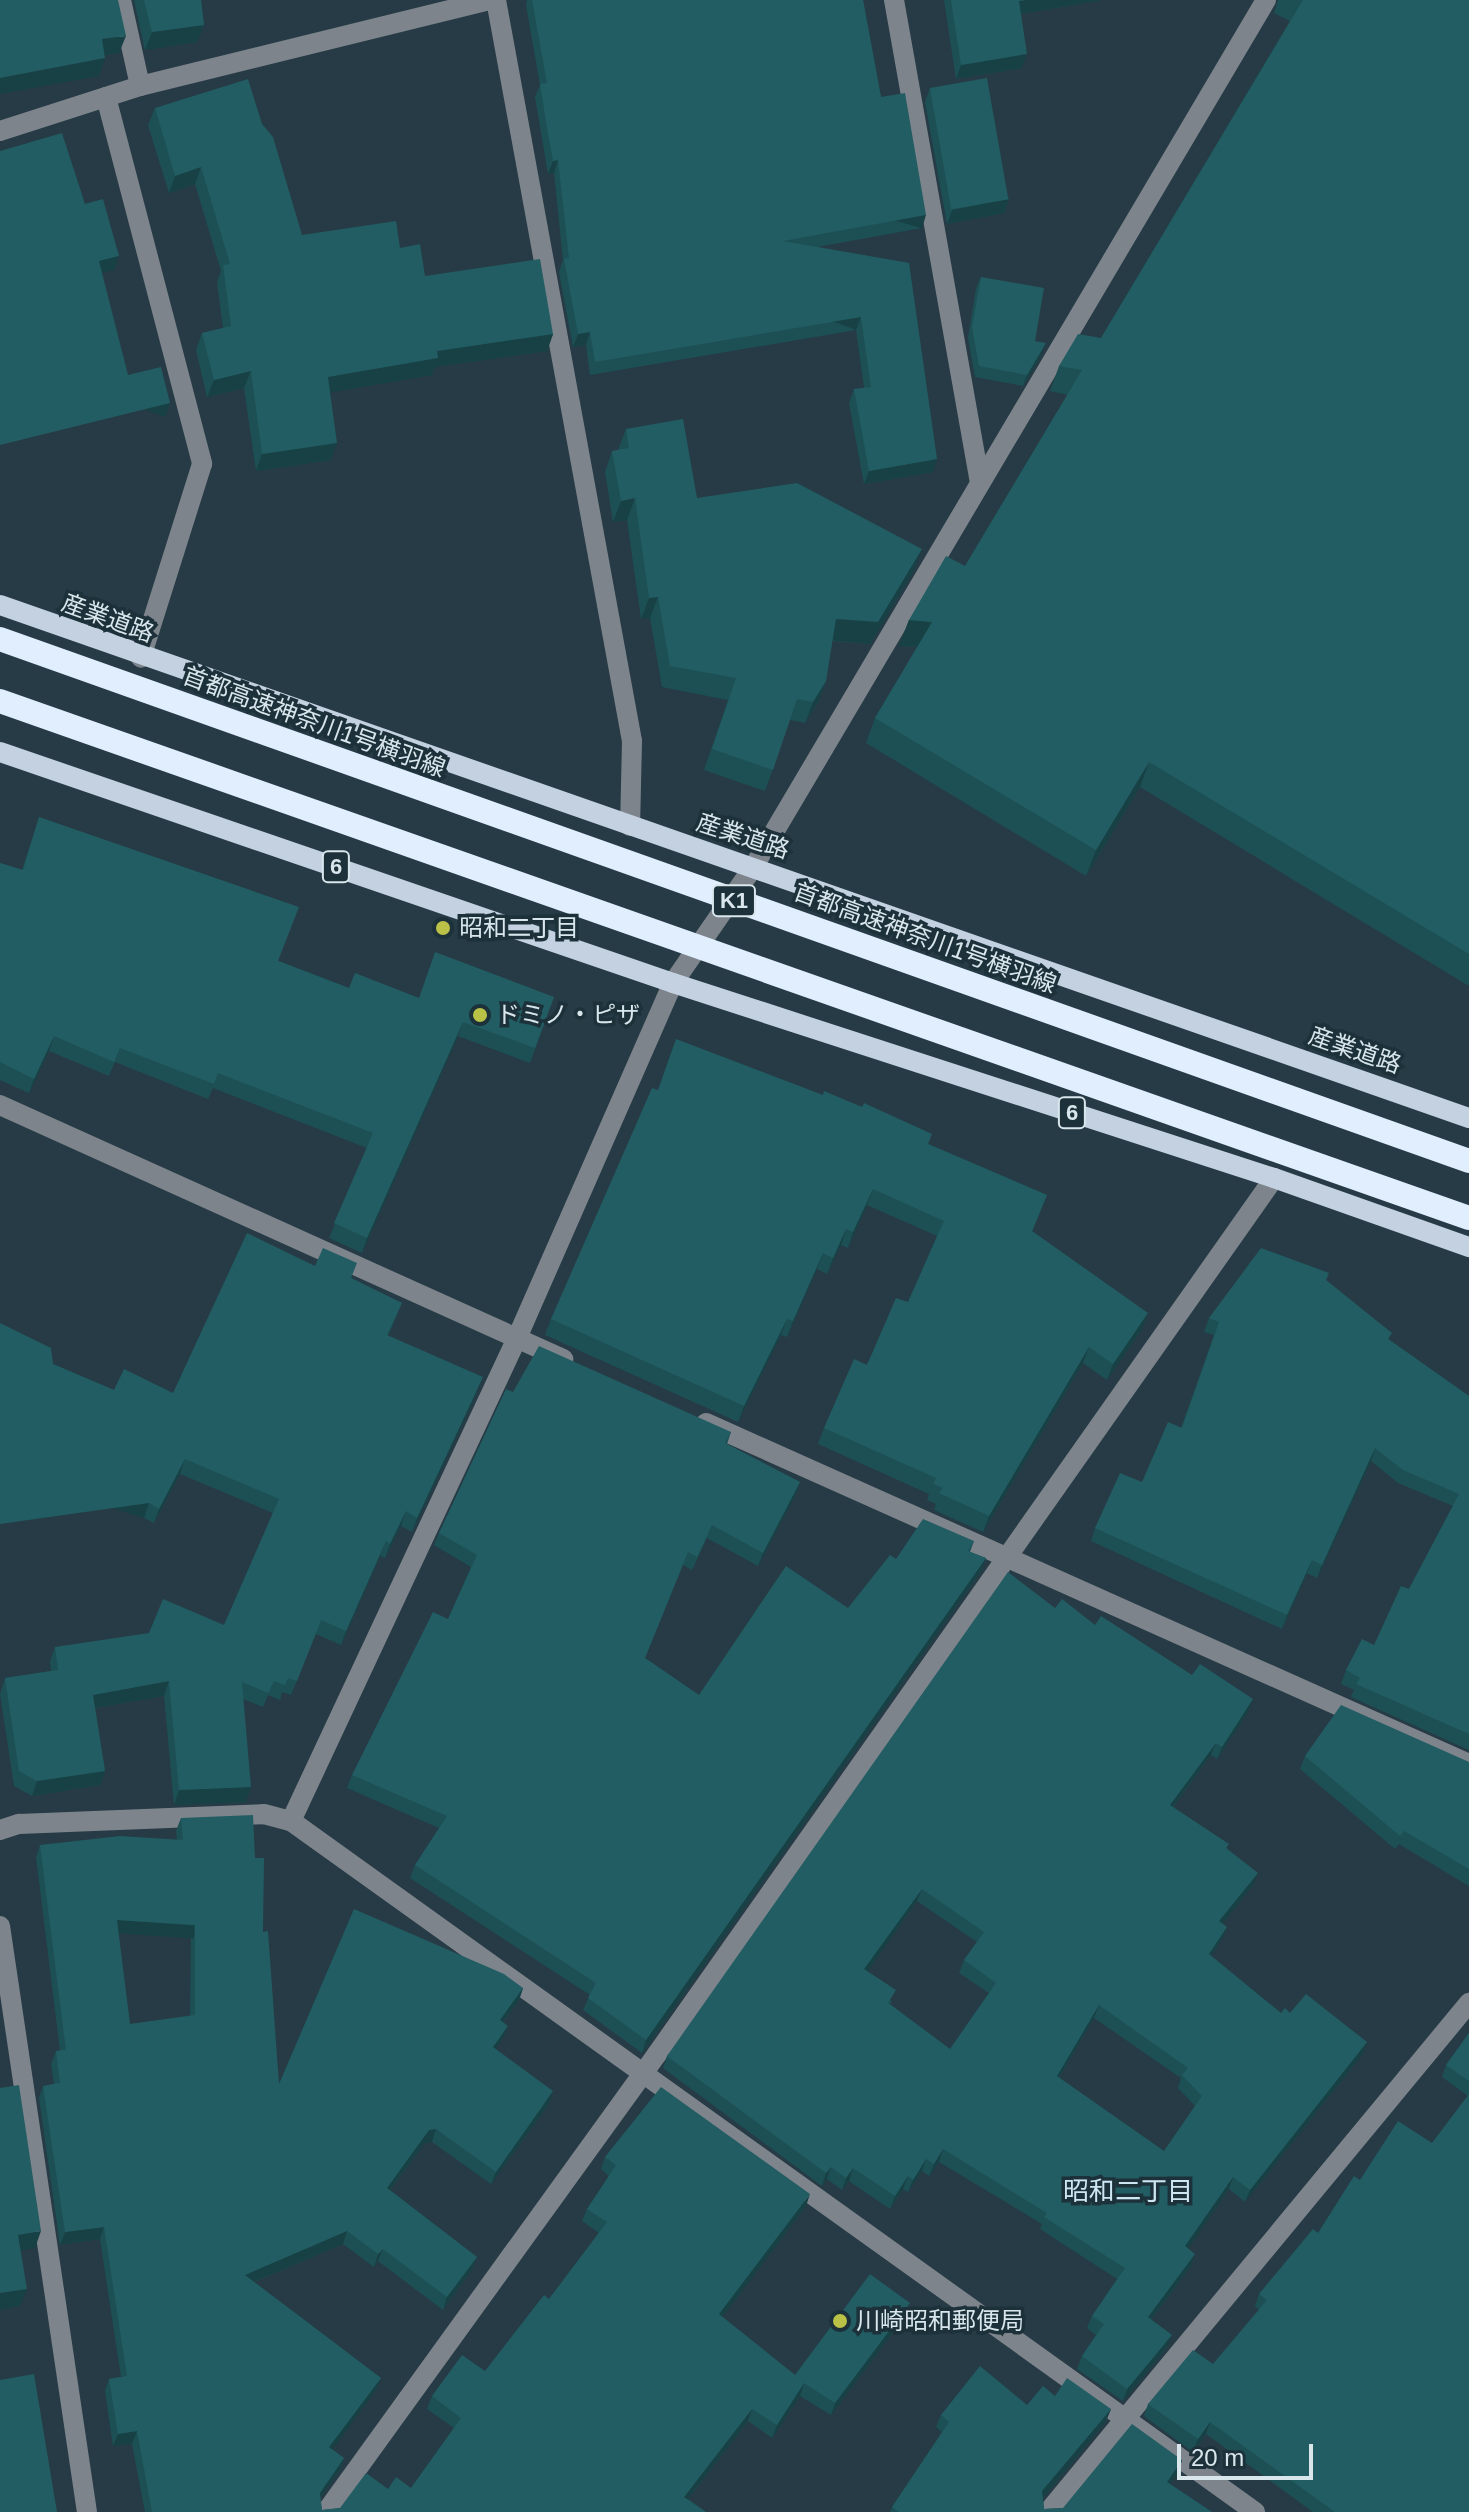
<!DOCTYPE html>
<html>
<head>
<meta charset="utf-8">
<style>
	body { margin:0 }
	#map { position:relative; width:1469px; height:2512px; overflow:hidden; background:#263b45; font-family:Helvetica,"Noto Sans JP",sans-serif }
	div>[style] { position:absolute }
	[style*='--x'] { left:calc(var(--x)*1px); top:calc(var(--y)*1px); width:calc(var(--w)*1px); rotate:calc(var(--a)*1deg) }
	.minor>* { height:20px; margin:-10px; padding:0 10px; transform-origin:10px; border-radius:10px; background:#7e848c }
	.major>* { height:20px; margin:-10px; padding:0 10px; transform-origin:10px; border-radius:10px; background:#c3d1e0 }
	.highway-bridge>* { height:24px; margin:-12px; padding:0 12px; transform-origin:12px; border-radius:12px; background:#e1eefd }
	.wall>* { inset:0; background:#1d5055 }
	.shaded-wall>* { inset:0; background:#184145; transform-origin:0 0 }
	.building>* { inset:0; background:#225d63; transform-origin:0 0 }
	.dots>* { width:22px; height:22px; translate:-50% -50%; box-sizing:border-box; border:4px solid #1c313a; border-radius:50% }
	span { translate:-50% -50%; white-space:nowrap; text-align:center; line-height:1.15; -webkit-text-stroke:7px #1c313a; paint-order:stroke }
	.shield-label span { padding:2px 6px; background:#1c313a; border:2px solid; border-radius:6px; -webkit-text-stroke-width:0 }
	.shield-label { font-size:22px; color:#d9e6ec; font-weight:700 }
	.street-label { font-size:24px; color:#d9e6ec }
	.poi-label { font-size:24px; color:#d9e6ec }
	.left { translate:0 -50%; text-align:left }
	.neighbourhood-label { font-size:26px; color:#cde6f2 }
	.scale { position:absolute; left:1177px; top:2444px; width:136px; height:36px; box-sizing:border-box; border:4px solid #d9e6ec; border-top:0; padding-left:10px; font-size:24px; line-height:28px; white-space:nowrap; color:#d9e6ec; -webkit-text-stroke:6px #1c313a; paint-order:stroke }
</style>
</head>
<body>
<div id="map">
	<div class="minor">
		<div style="--x:121;--y:0;--w:88;--a:77.5"></div>
		<div style="--x:496;--y:0;--w:753;--a:79.6"></div>
		<div style="--x:632;--y:741;--w:85;--a:91.3"></div>
		<div style="--x:894;--y:0;--w:489;--a:79.9"></div>
		<div style="--x:106;--y:97;--w:379;--a:75.3"></div>
		<div style="--x:202;--y:464;--w:203;--a:107.5"></div>
		<div style="--x:0;--y:131;--w:147;--a:-17.8"></div>
		<div style="--x:140;--y:86;--w:360;--a:-13.8"></div>
		<div style="--x:0;--y:1105;--w:618;--a:24.28"></div>
		<div style="--x:706;--y:1423;--w:836;--a:24.08"></div>
		<div style="--x:291;--y:1821;--w:533;--a:-64.92"></div>
		<div style="--x:517;--y:1338;--w:388;--a:-66.3"></div>
		<div style="--x:673;--y:983;--w:142;--a:-55.3"></div>
		<div style="--x:754;--y:866;--w:1006;--a:-59.41"></div>
		<div style="--x:0;--y:1830;--w:20;--a:-18"></div>
		<div style="--x:19;--y:1824;--w:245;--a:-2.3"></div>
		<div style="--x:264;--y:1814;--w:28;--a:15"></div>
		<div style="--x:291;--y:1821;--w:1186;--a:35.63"></div>
		<div style="--x:0;--y:1926;--w:592;--a:81.56"></div>
		<div style="--x:326;--y:2512;--w:565;--a:-54.14"></div>
		<div style="--x:657;--y:2054;--w:1071;--a:-54.84"></div>
		<div style="--x:1048;--y:2512;--w:661;--a:-50.41"></div>
	</div>
	<div class="major">
		<div style="--x:0;--y:605;--w:1556;--a:19.25"></div>
		<div style="--x:0;--y:752;--w:712;--a:18.94"></div>
		<div style="--x:673;--y:983;--w:632;--a:17.98"></div>
		<div style="--x:1274;--y:1178;--w:207;--a:19.5"></div>
	</div>
	<div class="highway-bridge">
		<div style="--x:0;--y:639;--w:1559;--a:19.56"></div>
		<div style="--x:0;--y:701;--w:1557;--a:19.39"></div>
	</div>
	<div class="wall">
		<div style="clip-path:polygon(134px 0,201px 0,204px 25px,197px 42px,145px 50px)"></div>
		<div style="clip-path:polygon(527px 0,863px 0,881px 97px,922px 228px,817px 247px,909px 263px,933px 472px,864px 484px,849px 403px,854px 389px,864px 388px,856px 330px,590px 375px,586px 345px,573px 347px,559px 272px,563px 260px,554px 173px,548px 174px,535px 97px,540px 85px,526px 5px)"></div>
		<div style="clip-path:polygon(944px 0,1102px 0,1021px 14px,1022px 68px,956px 79px)"></div>
		<div style="clip-path:polygon(1278px 0,1469px 0,1469px 986px,1140px 787px,1086px 876px,866px 743px,875px 718px,917px 647px,899px 646px,909px 620px,965px 566px,1068px 395px,1050px 391px,1059px 366px,1101px 338px,1290px 21px,1274px 13px)"></div>
		<div style="clip-path:polygon(930px 88px,1009px 199px,1004px 213px,947px 224px,925px 102px)"></div>
		<div style="clip-path:polygon(155px 108px,262px 124px,302px 235px,400px 248px,425px 276px,553px 334px,547px 351px,435px 367px,432px 375px,330px 392px,331px 460px,256px 471px,244px 388px,207px 397px,196px 350px,202px 333px,223px 328px,217px 282px,221px 271px,195px 184px,169px 193px,148px 125px)"></div>
		<div style="clip-path:polygon(981px 277px,1041px 355px,1023px 386px,975px 377px,968px 338px,976px 288px)"></div>
		<div style="clip-path:polygon(626px 429px,697px 498px,914px 570px,870px 644px,832px 641px,826px 681px,818px 702px,805px 723px,790px 720px,765px 791px,704px 770px,728px 700px,662px 687px,650px 618px,641px 619px,627px 520px,613px 522px,605px 472px,612px 451px,618px 450px)"></div>
		<div style="clip-path:polygon(39px 817px,279px 961px,349px 988px,419px 998px,554px 997px,530px 1063px,458px 1036px,362px 1253px,329px 1238px,367px 1148px,213px 1088px,208px 1099px,115px 1062px,109px 1076px,49px 1051px,29px 1093px,0 1080px,0 863px,22px 870px)"></div>
		<div style="clip-path:polygon(658px 1090px,928px 1144px,1047px 1195px,1032px 1232px,1142px 1329px,1107px 1380px,1083px 1363px,983px 1532px,934px 1510px,936px 1504px,927px 1500px,929px 1494px,818px 1444px,824px 1428px,908px 1302px,937px 1236px,867px 1205px,848px 1248px,841px 1245px,827px 1274px,817px 1269px,787px 1337px,781px 1335px,738px 1422px,545px 1335px,551px 1319px)"></div>
		<div style="clip-path:polygon(315px 1266px,351px 1278px,402px 1303px,388px 1336px,477px 1392px,412px 1532px,401px 1526px,385px 1558px,380px 1556px,341px 1645px,316px 1634px,291px 1695px,282px 1692px,280px 1700px,268px 1695px,263px 1707px,243px 1699px,246px 1802px,174px 1805px,164px 1696px,95px 1708px,105px 1771px,100px 1785px,32px 1796px,14px 1786px,0 1694px,5px 1678px,51px 1671px,50px 1661px,55px 1647px,224px 1625px,273px 1513px,180px 1474px,154px 1523px,144px 1518px,53px 1364px,114px 1390px,173px 1393px)"></div>
		<div style="clip-path:polygon(1326px 1280px,1390px 1340px,1469px 1396px,1469px 1750px,1351px 1697px,1354px 1690px,1341px 1684px,1346px 1670px,1374px 1645px,1409px 1589px,1453px 1506px,1398px 1483px,1371px 1461px,1317px 1578px,1307px 1573px,1282px 1629px,1091px 1541px,1095px 1528px,1142px 1482px,1181px 1428px,1214px 1335px,1204px 1332px,1209px 1318px)"></div>
		<div style="clip-path:polygon(513px 1392px,731px 1432px,727px 1444px,800px 1482px,796px 1494px,758px 1566px,707px 1538px,692px 1570px,683px 1565px,645px 1658px,699px 1695px,848px 1608px,896px 1559px,974px 1541px,970px 1552px,986px 1558px,981px 1571px,642px 2053px,583px 2010px,590px 1995px,410px 1878px,415px 1865px,439px 1828px,347px 1788px,352px 1775px,448px 1619px,471px 1567px,434px 1545px,439px 1533px)"></div>
		<div style="clip-path:polygon(evenodd,1055px 1608px,1095px 1625px,1248px 1712px,1217px 1759px,1211px 1755px,1173px 1807px,1227px 1848px,1253px 1885px,1222px 1924px,1222px 1939px,1211px 1956px,1281px 2013px,1290px 2013px,1367px 2042px,1362px 2055px,1245px 2202px,1229px 2189px,1188px 2248px,1191px 2266px,1151px 2320px,1167px 2347px,1123px 2401px,1077px 2369px,1082px 2356px,1096px 2335px,1087px 2328px,1092px 2316px,1117px 2279px,1040px 2229px,1042px 2224px,939px 2162px,929px 2176px,922px 2171px,908px 2192px,903px 2189px,890px 2209px,849px 2181px,842px 2190px,827px 2179px,822px 2186px,663px 2068px,667px 2056px,1055px 1608px,917px 1901px,977px 1942px,964px 1960px,959px 1973px,989px 1993px,950px 2049px,890px 2004px,892px 2002px,867px 1971px,917px 1901px,1055px 1608px,1094px 2018px,1181px 2078px,1178px 2088px,1195px 2106px,1164px 2151px,1059px 2078px,1094px 2018px)"></div>
		<div style="clip-path:polygon(1305px 1756px,1469px 1762px,1469px 1886px,1399px 1844px,1395px 1849px,1300px 1769px)"></div>
		<div style="clip-path:polygon(evenodd,181px 1818px,255px 1858px,279px 2084px,523px 1988px,519px 2000px,503px 2022px,503px 2038px,495px 2049px,549px 2104px,491px 2184px,432px 2142px,425px 2143px,390px 2190px,477px 2257px,472px 2269px,443px 2310px,378px 2261px,374px 2267px,343px 2244px,254px 2282px,381px 2378px,376px 2390px,332px 2449px,344px 2458px,340px 2470px,320px 2498px,322px 2510px,340px 2508px,388px 2489px,411px 2488px,454px 2428px,427px 2409px,432px 2396px,485px 2371px,549px 2299px,599px 2233px,582px 2221px,587px 2209px,609px 2176px,601px 2169px,605px 2157px,806px 2206px,722px 2317px,795px 2375px,905px 2316px,831px 2415px,800px 2396px,772px 2438px,748px 2421px,688px 2499px,706px 2512px,145px 2512px,132px 2444px,113px 2446px,105px 2391px,109px 2379px,121px 2377px,100px 2239px,60px 2245px,39px 2098px,43px 2086px,54px 2084px,51px 2064px,56px 2051px,60px 2050px,36px 1857px,40px 1845px,177px 1840px,176px 1831px,181px 1818px,118px 1933px,191px 1937px,190px 2016px,130px 2024px,118px 1933px)"></div>
		<div style="clip-path:polygon(1469px 2033px,1469px 2512px,1313px 2512px,1206px 2434px,1193px 2452px,1144px 2416px,1148px 2404px,1213px 2364px,1259px 2310px,1255px 2306px,1259px 2294px,1318px 2233px,1360px 2180px,1432px 2143px,1468px 2096px,1442px 2077px,1446px 2065px)"></div>
		<div style="clip-path:polygon(1055px 2396px,1111px 2409px,1106px 2421px,1043px 2498px,1044px 2509px,1063px 2508px,1182px 2460px,1178px 2473px,1170px 2484px,1212px 2512px,890px 2512px,892px 2507px,942px 2432px,936px 2427px,941px 2415px,1027px 2405px)"></div>
	</div>
	<div class="shaded-wall">
		<div style="clip-path:polygon(1026px 0,1102px 0,1014px 15px,1019px 1px)"></div>
		<div style="clip-path:polygon(204px 25px,197px 42px,145px 50px,152px 32px)"></div>
		<div style="clip-path:polygon(126px 36px,119px 53px,95px 57px,102px 39px)"></div>
		<div style="clip-path:polygon(1027px 54px,1022px 68px,956px 79px,961px 65px)"></div>
		<div style="clip-path:polygon(105px 58px,99px 76px,0 94px,0 78px)"></div>
		<div style="clip-path:polygon(558px 160px,554px 173px,548px 174px,553px 161px)"></div>
		<div style="clip-path:polygon(201px 167px,195px 184px,169px 193px,175px 176px)"></div>
		<div style="clip-path:polygon(1009px 199px,1004px 213px,947px 224px,952px 210px)"></div>
		<div style="left:926px;top:215px;width:14px;height:145px;rotate:107deg"></div>
		<div style="clip-path:polygon(119px 256px,114px 270px,94px 275px,99px 261px)"></div>
		<div style="left:861px;top:317px;width:14px;height:270px;rotate:111deg"></div>
		<div style="clip-path:polygon(590px 332px,586px 345px,573px 347px,578px 334px)"></div>
		<div style="clip-path:polygon(553px 334px,547px 351px,435px 367px,432px 375px,322px 394px,328px 377px,437px 351px)"></div>
		<div style="clip-path:polygon(1046px 343px,1041px 355px,1023px 386px,1027px 375px)"></div>
		<div style="clip-path:polygon(251px 371px,244px 388px,207px 397px,214px 380px)"></div>
		<div style="left:170px;top:403px;width:15px;height:175px;rotate:110deg"></div>
		<div style="clip-path:polygon(337px 443px,331px 460px,256px 471px,262px 454px)"></div>
		<div style="clip-path:polygon(937px 459px,933px 472px,864px 484px,869px 471px)"></div>
		<div style="clip-path:polygon(635px 498px,627px 520px,613px 522px,621px 501px)"></div>
		<div style="clip-path:polygon(922px 549px,914px 570px,870px 644px,828px 640px,836px 619px)"></div>
		<div style="clip-path:polygon(658px 597px,650px 618px,641px 619px,649px 598px)"></div>
		<div style="clip-path:polygon(909px 620px,932px 622px,923px 647px,899px 646px)"></div>
		<div style="clip-path:polygon(826px 681px,818px 702px,805px 723px,813px 702px)"></div>
		<div style="clip-path:polygon(1149px 762px,1140px 787px,1086px 876px,1096px 850px)"></div>
		<div style="clip-path:polygon(463px 1022px,458px 1036px,362px 1253px,367px 1238px)"></div>
		<div style="clip-path:polygon(54px 1036px,49px 1051px,29px 1093px,34px 1079px)"></div>
		<div style="clip-path:polygon(873px 1189px,867px 1205px,848px 1248px,853px 1232px)"></div>
		<div style="clip-path:polygon(846px 1229px,841px 1245px,827px 1274px,833px 1258px)"></div>
		<div style="clip-path:polygon(823px 1253px,817px 1269px,787px 1337px,793px 1321px)"></div>
		<div style="clip-path:polygon(1148px 1313px,1142px 1329px,1107px 1380px,1113px 1364px)"></div>
		<div style="clip-path:polygon(787px 1319px,781px 1335px,738px 1422px,744px 1406px)"></div>
		<div style="clip-path:polygon(1089px 1347px,1083px 1363px,983px 1532px,989px 1516px)"></div>
		<div style="clip-path:polygon(483px 1377px,477px 1392px,412px 1532px,417px 1518px)"></div>
		<div style="clip-path:polygon(1375px 1448px,1371px 1461px,1317px 1578px,1322px 1565px)"></div>
		<div style="clip-path:polygon(185px 1459px,180px 1474px,154px 1523px,159px 1509px)"></div>
		<div style="clip-path:polygon(800px 1482px,796px 1494px,758px 1566px,763px 1553px)"></div>
		<div style="left:149px;top:1503px;width:16px;height:150px;rotate:108deg"></div>
		<div style="clip-path:polygon(406px 1511px,401px 1526px,385px 1558px,390px 1544px)"></div>
		<div style="clip-path:polygon(386px 1541px,380px 1556px,341px 1645px,346px 1631px)"></div>
		<div style="clip-path:polygon(986px 1558px,981px 1571px,642px 2053px,646px 2040px)"></div>
		<div style="clip-path:polygon(1312px 1560px,1307px 1573px,1282px 1629px,1287px 1615px)"></div>
		<div style="clip-path:polygon(169px 1681px,164px 1696px,88px 1709px,93px 1695px)"></div>
		<div style="clip-path:polygon(1253px 1699px,1248px 1712px,1217px 1759px,1222px 1747px)"></div>
		<div style="clip-path:polygon(1216px 1743px,1211px 1755px,1165px 1817px,1170px 1805px)"></div>
		<div style="clip-path:polygon(105px 1771px,100px 1785px,32px 1796px,37px 1781px)"></div>
		<div style="clip-path:polygon(251px 1787px,246px 1802px,174px 1805px,179px 1790px)"></div>
		<div style="clip-path:polygon(1258px 1873px,1253px 1885px,1214px 1934px,1219px 1921px)"></div>
		<div style="clip-path:polygon(922px 1889px,917px 1901px,860px 1982px,864px 1969px)"></div>
		<div style="left:117px;top:1920px;width:78px;height:13px;rotate:4deg"></div>
		<div style="clip-path:polygon(1227px 1927px,1222px 1939px,1204px 1966px,1209px 1954px)"></div>
		<div style="clip-path:polygon(523px 1988px,519px 2000px,495px 2032px,500px 2020px)"></div>
		<div style="clip-path:polygon(1099px 2005px,1094px 2018px,1052px 2089px,1057px 2076px)"></div>
		<div style="clip-path:polygon(508px 2026px,503px 2038px,488px 2060px,493px 2047px)"></div>
		<div style="clip-path:polygon(1367px 2042px,1362px 2055px,1245px 2202px,1250px 2190px)"></div>
		<div style="clip-path:polygon(553px 2091px,549px 2104px,491px 2184px,496px 2172px)"></div>
		<div style="clip-path:polygon(436px 2129px,432px 2142px,425px 2143px,382px 2200px,387px 2188px,429px 2130px)"></div>
		<div style="clip-path:polygon(943px 2149px,939px 2162px,929px 2176px,934px 2164px)"></div>
		<div style="clip-path:polygon(926px 2159px,922px 2171px,908px 2192px,913px 2180px)"></div>
		<div style="clip-path:polygon(831px 2167px,827px 2179px,822px 2186px,826px 2173px)"></div>
		<div style="clip-path:polygon(853px 2168px,849px 2181px,842px 2190px,846px 2178px)"></div>
		<div style="clip-path:polygon(908px 2176px,903px 2189px,890px 2209px,895px 2196px)"></div>
		<div style="clip-path:polygon(1233px 2177px,1229px 2189px,1181px 2259px,1185px 2246px)"></div>
		<div style="clip-path:polygon(810px 2194px,806px 2206px,715px 2327px,719px 2314px)"></div>
		<div style="clip-path:polygon(104px 2227px,100px 2239px,60px 2245px,65px 2232px)"></div>
		<div style="clip-path:polygon(41px 2231px,35px 2248px,12px 2252px,18px 2235px)"></div>
		<div style="clip-path:polygon(347px 2231px,343px 2244px,241px 2287px,245px 2275px)"></div>
		<div style="clip-path:polygon(383px 2249px,378px 2261px,374px 2267px,378px 2254px)"></div>
		<div style="clip-path:polygon(1195px 2254px,1191px 2266px,1143px 2330px,1148px 2317px)"></div>
		<div style="clip-path:polygon(477px 2257px,472px 2269px,443px 2310px,447px 2297px)"></div>
		<div style="clip-path:polygon(27px 2289px,20px 2306px,0 2310px,0 2293px)"></div>
		<div style="clip-path:polygon(910px 2303px,905px 2316px,831px 2415px,835px 2403px)"></div>
		<div style="clip-path:polygon(1172px 2335px,1167px 2347px,1123px 2401px,1127px 2389px)"></div>
		<div style="clip-path:polygon(381px 2378px,376px 2390px,325px 2460px,329px 2447px)"></div>
		<div style="clip-path:polygon(804px 2383px,800px 2396px,772px 2438px,777px 2425px)"></div>
		<div style="clip-path:polygon(752px 2409px,748px 2421px,680px 2509px,684px 2497px)"></div>
		<div style="clip-path:polygon(1111px 2409px,1106px 2421px,1038px 2504px,1042px 2491px)"></div>
		<div style="clip-path:polygon(1210px 2422px,1206px 2434px,1193px 2452px,1198px 2439px)"></div>
		<div style="clip-path:polygon(137px 2431px,132px 2444px,113px 2446px,118px 2434px)"></div>
		<div style="clip-path:polygon(344px 2458px,340px 2470px,315px 2505px,320px 2493px)"></div>
		<div style="clip-path:polygon(1182px 2460px,1178px 2473px,1162px 2494px,1167px 2482px)"></div>
	</div>
	<div class="building">
		<div style="clip-path:polygon(0 0,118px 0,126px 36px,102px 39px,105px 58px,0 78px)"></div>
		<div style="clip-path:polygon(144px 0,201px 0,204px 25px,152px 32px)"></div>
		<div style="clip-path:polygon(532px 0,863px 0,881px 97px,905px 93px,926px 215px,783px 241px,909px 263px,937px 459px,869px 471px,854px 389px,871px 387px,861px 317px,595px 362px,590px 332px,578px 334px,564px 259px,569px 258px,558px 160px,553px 161px,548px 134px,540px 84px,547px 83px)"></div>
		<div style="clip-path:polygon(951px 0,1026px 0,1019px 1px,1027px 54px,961px 65px)"></div>
		<div style="clip-path:polygon(1303px 0,1469px 0,1469px 954px,1149px 762px,1096px 850px,875px 718px,932px 622px,909px 620px,946px 556px,965px 566px,1082px 370px,1059px 366px,1078px 334px,1101px 338px)"></div>
		<div style="left:987px;top:78px;width:123px;height:58px;rotate:80deg"></div>
		<div style="clip-path:polygon(248px 79px,262px 124px,273px 137px,302px 235px,396px 221px,400px 248px,420px 244px,425px 276px,540px 259px,553px 334px,437px 351px,438px 358px,328px 377px,337px 443px,262px 454px,251px 371px,214px 380px,202px 333px,231px 326px,223px 265px,230px 264px,201px 167px,175px 176px,155px 108px)"></div>
		<div style="clip-path:polygon(62px 133px,85px 204px,103px 199px,119px 256px,99px 261px,128px 375px,161px 367px,170px 403px,0 445px,0 151px)"></div>
		<div style="clip-path:polygon(981px 277px,1044px 288px,1035px 341px,1046px 343px,1027px 375px,979px 366px,972px 327px)"></div>
		<div style="clip-path:polygon(683px 419px,697px 498px,797px 483px,922px 549px,878px 622px,836px 619px,826px 681px,813px 702px,797px 699px,773px 770px,712px 749px,736px 678px,670px 666px,658px 597px,649px 598px,635px 498px,621px 501px,612px 451px,629px 448px,626px 429px)"></div>
		<div style="clip-path:polygon(39px 817px,299px 907px,278px 961px,349px 988px,355px 973px,419px 998px,435px 952px,554px 997px,535px 1048px,463px 1022px,367px 1238px,334px 1223px,373px 1133px,218px 1073px,214px 1084px,120px 1048px,114px 1062px,54px 1036px,34px 1079px,0 1062px,0 863px,23px 870px)"></div>
		<div style="clip-path:polygon(676px 1039px,823px 1095px,824px 1091px,862px 1107px,864px 1103px,932px 1134px,928px 1144px,1047px 1195px,1032px 1231px,1148px 1313px,1113px 1364px,1089px 1347px,989px 1516px,939px 1493px,943px 1488px,933px 1484px,936px 1478px,824px 1428px,854px 1359px,867px 1365px,896px 1298px,908px 1302px,944px 1221px,873px 1189px,853px 1232px,846px 1229px,833px 1258px,823px 1253px,793px 1321px,787px 1319px,744px 1406px,551px 1319px,652px 1088px,658px 1090px)"></div>
		<div style="clip-path:polygon(247px 1233px,315px 1266px,323px 1248px,357px 1263px,351px 1278px,402px 1303px,387px 1335px,483px 1377px,417px 1518px,406px 1511px,390px 1544px,386px 1541px,346px 1631px,321px 1620px,297px 1681px,288px 1678px,285px 1685px,274px 1681px,268px 1693px,242px 1682px,251px 1787px,179px 1790px,169px 1681px,93px 1695px,105px 1771px,37px 1781px,19px 1771px,5px 1678px,58px 1670px,55px 1647px,149px 1633px,163px 1599px,224px 1625px,279px 1499px,185px 1459px,159px 1509px,149px 1503px,0 1524px,0 1323px,51px 1348px,53px 1364px,114px 1390px,124px 1369px,173px 1393px)"></div>
		<div style="clip-path:polygon(1261px 1248px,1329px 1273px,1326px 1280px,1392px 1333px,1388px 1339px,1469px 1396px,1469px 1734px,1356px 1684px,1360px 1678px,1346px 1670px,1362px 1639px,1374px 1645px,1401px 1586px,1409px 1589px,1459px 1494px,1403px 1470px,1375px 1448px,1322px 1565px,1312px 1560px,1287px 1615px,1095px 1528px,1120px 1473px,1142px 1482px,1168px 1422px,1182px 1428px,1219px 1322px,1209px 1318px)"></div>
		<div style="clip-path:polygon(539px 1346px,731px 1432px,725px 1443px,800px 1482px,763px 1553px,712px 1525px,697px 1557px,688px 1552px,645px 1658px,699px 1695px,786px 1566px,848px 1608px,890px 1555px,896px 1559px,923px 1519px,974px 1541px,968px 1551px,986px 1558px,646px 2040px,588px 1998px,596px 1983px,415px 1865px,447px 1816px,352px 1775px,433px 1612px,448px 1619px,477px 1555px,439px 1533px,506px 1389px,513px 1392px)"></div>
		<div style="clip-path:polygon(evenodd,1008px 1572px,1055px 1608px,1062px 1599px,1095px 1625px,1101px 1616px,1192px 1675px,1200px 1664px,1253px 1699px,1222px 1747px,1216px 1743px,1170px 1805px,1229px 1844px,1226px 1848px,1258px 1873px,1219px 1921px,1227px 1927px,1209px 1954px,1281px 2013px,1285px 2008px,1290px 2013px,1306px 1994px,1367px 2042px,1250px 2190px,1233px 2177px,1185px 2246px,1195px 2254px,1148px 2317px,1172px 2335px,1127px 2389px,1082px 2356px,1104px 2324px,1092px 2316px,1125px 2268px,1044px 2217px,1047px 2213px,943px 2149px,934px 2164px,926px 2159px,913px 2180px,908px 2176px,895px 2196px,853px 2168px,846px 2178px,831px 2167px,826px 2173px,667px 2056px,1008px 1572px,922px 1889px,984px 1932px,964px 1960px,996px 1983px,950px 2049px,888px 2003px,896px 1990px,864px 1969px,922px 1889px,1008px 1572px,1099px 2005px,1188px 2068px,1182px 2075px,1202px 2096px,1164px 2151px,1057px 2076px,1099px 2005px)"></div>
		<div style="clip-path:polygon(1341px 1705px,1469px 1762px,1469px 1869px,1404px 1831px,1400px 1836px,1305px 1756px)"></div>
		<div style="clip-path:polygon(evenodd,253px 1815px,255px 1858px,264px 1858px,263px 1932px,268px 1931px,279px 2084px,354px 1909px,504px 1974px,523px 1988px,500px 2020px,508px 2026px,493px 2047px,553px 2091px,496px 2172px,436px 2129px,429px 2130px,387px 2188px,477px 2257px,447px 2297px,383px 2249px,378px 2254px,347px 2231px,245px 2275px,381px 2378px,329px 2447px,344px 2458px,320px 2493px,322px 2510px,340px 2508px,366px 2473px,388px 2489px,396px 2477px,411px 2488px,461px 2418px,432px 2396px,462px 2355px,485px 2371px,544px 2295px,549px 2299px,607px 2222px,587px 2209px,616px 2165px,605px 2157px,661px 2087px,810px 2194px,719px 2314px,795px 2375px,870px 2274px,910px 2303px,835px 2403px,804px 2383px,777px 2425px,752px 2409px,684px 2497px,706px 2512px,152px 2512px,137px 2431px,118px 2434px,109px 2379px,127px 2376px,104px 2227px,65px 2232px,43px 2086px,60px 2083px,56px 2051px,66px 2050px,40px 1845px,120px 1836px,183px 1840px,181px 1818px,253px 1815px,117px 1920px,195px 1925px,195px 2015px,130px 2024px,117px 1920px)"></div>
		<div style="clip-path:polygon(1469px 2033px,1469px 2081px,1446px 2065px)"></div>
		<div style="clip-path:polygon(19px 2085px,41px 2231px,18px 2235px,27px 2289px,0 2293px,0 2088px)"></div>
		<div style="clip-path:polygon(1469px 2094px,1469px 2512px,1335px 2512px,1210px 2422px,1198px 2439px,1148px 2404px,1193px 2350px,1213px 2364px,1267px 2300px,1259px 2294px,1313px 2229px,1318px 2233px,1354px 2176px,1360px 2180px,1398px 2121px,1432px 2143px)"></div>
		<div style="clip-path:polygon(980px 2366px,1027px 2405px,1043px 2386px,1055px 2396px,1067px 2378px,1111px 2409px,1042px 2491px,1044px 2509px,1063px 2508px,1132px 2424px,1182px 2460px,1167px 2482px,1212px 2512px,899px 2512px,892px 2507px,949px 2422px,941px 2415px)"></div>
		<div style="clip-path:polygon(34px 2374px,57px 2512px,0 2512px,0 2380px)"></div>
	</div>
	<div class="dots">
		<div style="left:443px;top:928px;background:#b9c146"></div>
		<div style="left:480px;top:1015px;background:#b9c146"></div>
		<div style="left:840px;top:2321px;background:#b9c146"></div>
	</div>
	<div class="shield-label">
		<span style="left:336px;top:867px">6</span>
		<span style="left:734px;top:901px">K1</span>
		<span style="left:1072px;top:1113px">6</span>
	</div>
	<div class="street-label">
		<span style="left:108px;top:618px;rotate:20deg">産業道路</span>
		<span style="left:314px;top:722px;rotate:20deg">首都高速神奈川1号横羽線</span>
		<span style="left:743px;top:836px;rotate:18deg">産業道路</span>
		<span style="left:925px;top:938px;rotate:20deg">首都高速神奈川1号横羽線</span>
		<span style="left:1355px;top:1050px;rotate:19deg">産業道路</span>
	</div>
	<div class="poi-label">
		<span class="left" style="left:459px;top:928px">昭和二丁目</span>
		<span class="left" style="left:496px;top:1015px">ドミノ・ピザ</span>
		<span class="left" style="left:856px;top:2321px">川崎昭和郵便局</span>
	</div>
	<div class="neighbourhood-label">
		<span style="left:1128px;top:2192px">昭和二丁目</span>
	</div>
	<div class="scale">20 m</div>
</div>
</body>
</html>
